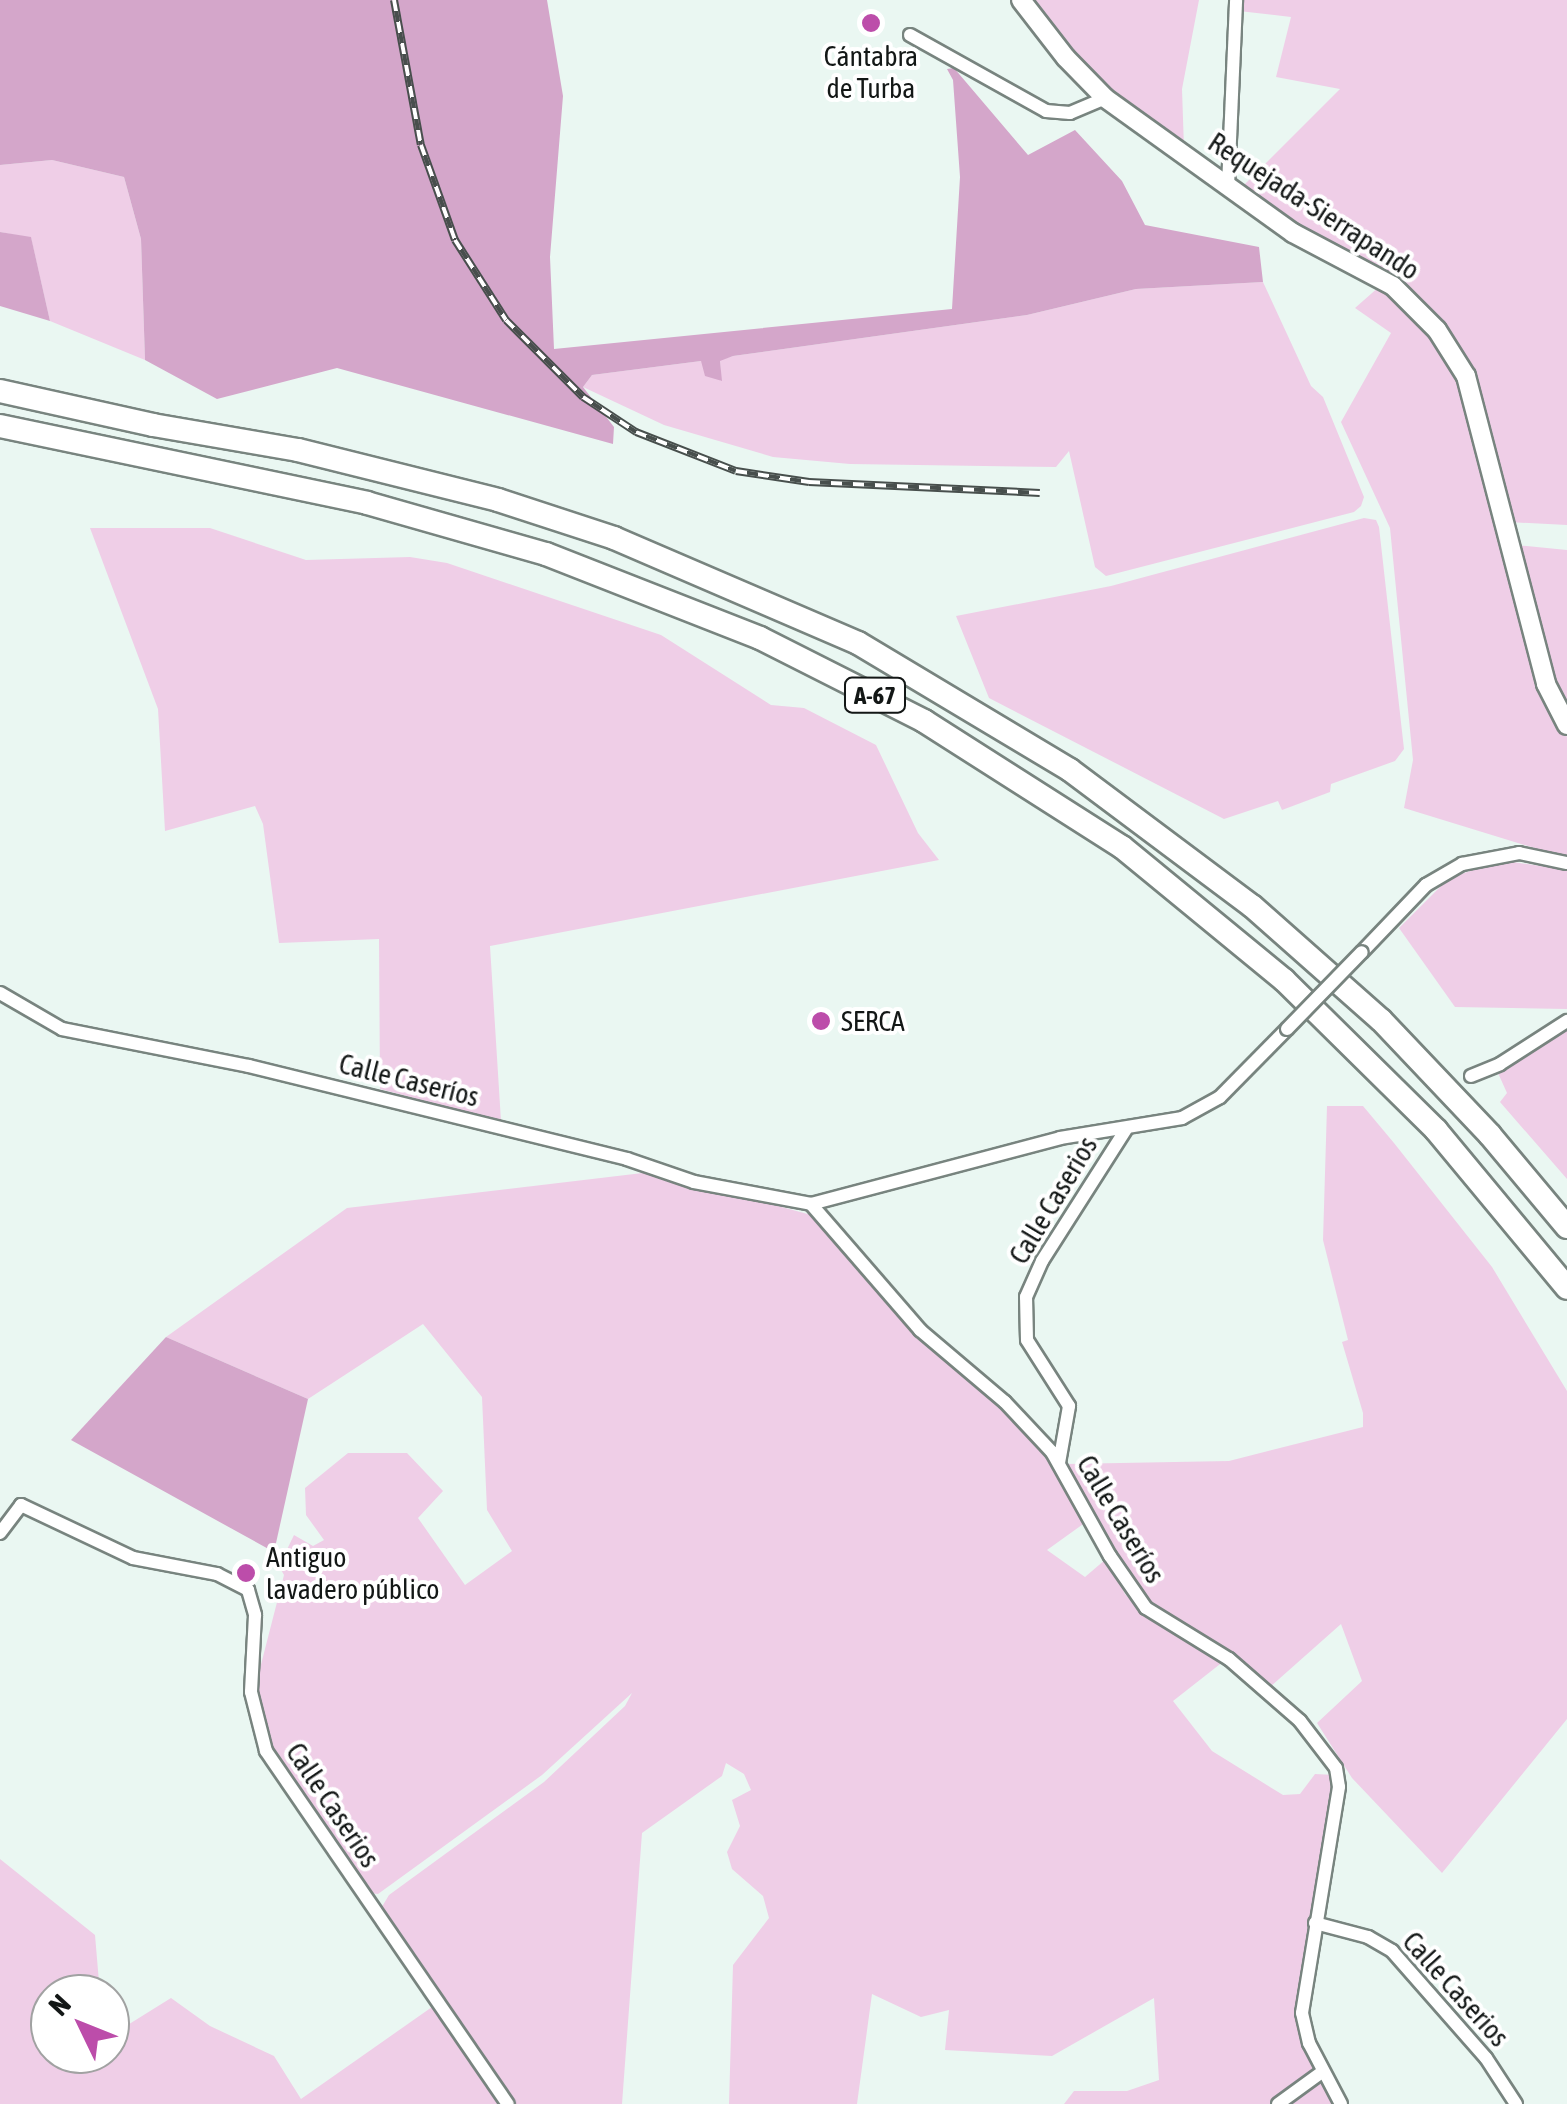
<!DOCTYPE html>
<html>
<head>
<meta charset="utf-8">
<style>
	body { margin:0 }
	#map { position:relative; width:1567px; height:2104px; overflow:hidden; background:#eaf7f2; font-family:"Asap Condensed",sans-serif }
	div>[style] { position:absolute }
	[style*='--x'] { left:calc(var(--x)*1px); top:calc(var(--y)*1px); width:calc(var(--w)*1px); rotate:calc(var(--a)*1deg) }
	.green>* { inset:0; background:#efcee7 }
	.forest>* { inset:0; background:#d4a6ca }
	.roads { filter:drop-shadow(2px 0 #78847f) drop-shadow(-2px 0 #78847f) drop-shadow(0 2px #78847f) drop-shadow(0 -2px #78847f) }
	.street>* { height:12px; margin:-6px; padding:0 6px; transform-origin:6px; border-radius:6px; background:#fff }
	.secondary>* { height:18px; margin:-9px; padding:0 9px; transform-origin:9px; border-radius:9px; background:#fff }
	.highway>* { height:22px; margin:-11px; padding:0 11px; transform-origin:11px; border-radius:11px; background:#fff }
	.rail>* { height:8px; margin-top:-4px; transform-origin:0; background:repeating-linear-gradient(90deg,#fff 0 11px,#484f4d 0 22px); box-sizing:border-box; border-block:2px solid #484f4d }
	.bridges { filter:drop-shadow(2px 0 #78847f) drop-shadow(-2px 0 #78847f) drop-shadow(0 2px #78847f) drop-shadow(0 -2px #78847f) }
	.street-bridge>* { height:12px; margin:-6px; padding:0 6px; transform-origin:6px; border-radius:6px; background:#fff }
	.dots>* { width:28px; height:28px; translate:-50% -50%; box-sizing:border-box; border:5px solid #fff; border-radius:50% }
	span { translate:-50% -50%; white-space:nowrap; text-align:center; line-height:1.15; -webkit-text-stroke:8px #fff; paint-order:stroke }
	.shield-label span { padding:2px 8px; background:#fff; border:2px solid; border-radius:8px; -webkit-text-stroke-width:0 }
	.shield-label { font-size:25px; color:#131716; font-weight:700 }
	.poi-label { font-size:28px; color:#131716 }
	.left { translate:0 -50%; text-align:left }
	.street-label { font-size:28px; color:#131716 }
	.north { position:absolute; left:30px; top:1974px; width:100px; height:100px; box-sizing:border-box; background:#fff; border:2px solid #a1a2a2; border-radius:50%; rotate:313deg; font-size:28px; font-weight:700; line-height:40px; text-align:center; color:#131716 }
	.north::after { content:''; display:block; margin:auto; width:35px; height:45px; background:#bc4daa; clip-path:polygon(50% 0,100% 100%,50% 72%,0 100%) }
</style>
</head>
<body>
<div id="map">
	<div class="green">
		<div style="clip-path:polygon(1033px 0,1199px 0,1182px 89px,1184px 148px,1100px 85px)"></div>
		<div style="clip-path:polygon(1240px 0,1567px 0,1567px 525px,1508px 522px,1468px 367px,1454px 339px,1431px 311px,1404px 287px,1318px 241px,1242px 187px,1340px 89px,1276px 77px,1291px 17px,1239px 11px)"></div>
		<div style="clip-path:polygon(52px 160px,124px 177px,141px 239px,145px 360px,50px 321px,31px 238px,0 232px,0 165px)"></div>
		<div style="clip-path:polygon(1263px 282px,1311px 386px,1323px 397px,1364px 497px,1361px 506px,1354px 512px,1106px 576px,1095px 567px,1069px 451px,1056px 467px,850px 464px,773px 457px,664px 425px,583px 387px,592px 375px,701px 361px,721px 381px,720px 360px,733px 356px,1027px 315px,1136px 289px)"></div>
		<div style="clip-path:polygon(1380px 286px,1433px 333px,1455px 368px,1540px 689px,1550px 715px,1567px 737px,1567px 858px,1404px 808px,1413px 760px,1390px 528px,1341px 422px,1391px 333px,1355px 308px)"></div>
		<div style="clip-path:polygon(1364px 518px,1376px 520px,1379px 527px,1404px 749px,1395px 761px,1331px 784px,1330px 792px,1282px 810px,1278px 801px,1224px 819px,989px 698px,956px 616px,1111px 586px)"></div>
		<div style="clip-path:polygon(90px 528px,210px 528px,306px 560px,410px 557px,447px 563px,661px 635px,771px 705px,804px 708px,876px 745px,918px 833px,939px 860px,490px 946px,501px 1121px,380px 1089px,379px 939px,279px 943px,263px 824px,255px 806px,165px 831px,158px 709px)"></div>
		<div style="clip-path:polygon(1515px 545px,1567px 550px,1567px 716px,1555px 695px)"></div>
		<div style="clip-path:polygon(1500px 860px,1567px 870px,1567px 1009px,1455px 1007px,1399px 928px,1448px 879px)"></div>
		<div style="clip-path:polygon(1567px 1024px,1567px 1179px,1500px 1102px,1507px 1093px,1498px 1073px)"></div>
		<div style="clip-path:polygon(1327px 1106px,1363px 1106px,1394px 1143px,1492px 1267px,1567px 1391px,1567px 1719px,1442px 1873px,1352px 1778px,1317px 1723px,1362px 1681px,1341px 1624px,1270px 1687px,1224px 1648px,1168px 1621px,1135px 1590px,1066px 1464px,1229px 1461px,1363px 1427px,1363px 1413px,1342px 1342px,1348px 1340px,1323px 1240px)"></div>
		<div style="clip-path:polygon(651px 1172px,815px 1216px,933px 1349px,1036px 1440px,1057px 1469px,1086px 1522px,1047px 1550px,1085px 1577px,1106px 1559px,1125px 1594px,1145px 1616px,1224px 1661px,1173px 1701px,1212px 1751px,1283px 1795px,1300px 1794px,1315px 1774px,1335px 1775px,1336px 1792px,1299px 1985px,1298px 2024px,1317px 2069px,1270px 2104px,1064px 2104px,1074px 2091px,1127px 2091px,1159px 2080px,1154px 1998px,1052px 2056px,945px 2050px,949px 2010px,921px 2017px,872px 1994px,857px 2104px,729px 2104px,733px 1965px,769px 1918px,763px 1896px,732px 1869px,727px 1852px,740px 1826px,732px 1800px,751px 1790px,744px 1774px,726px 1763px,722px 1776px,642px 1833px,622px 2104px,513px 2104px,380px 1910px,389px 1895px,544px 1782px,625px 1706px,632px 1693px,542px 1775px,378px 1894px,369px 1893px,268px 1747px,257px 1714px,256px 1684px,284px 1575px,279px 1566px,294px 1535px,313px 1546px,324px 1540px,306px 1515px,305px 1488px,348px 1453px,407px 1453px,443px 1491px,418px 1518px,465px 1585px,512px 1551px,487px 1510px,482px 1397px,423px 1324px,308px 1399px,166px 1337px,347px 1208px)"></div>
		<div style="clip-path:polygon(0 1859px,95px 1935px,100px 1994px,50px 1994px,50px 2054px,110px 2054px,110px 2036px,171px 1998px,210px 2026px,274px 2056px,301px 2099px,432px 2007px,499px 2104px,0 2104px)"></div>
		<div style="clip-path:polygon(1321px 2080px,1337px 2104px,1283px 2104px)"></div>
	</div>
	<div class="forest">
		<div style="clip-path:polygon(0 0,547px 0,563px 96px,550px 257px,554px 349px,952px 309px,960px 177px,953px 80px,947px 69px,954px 68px,1028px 155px,1075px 130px,1122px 181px,1145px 225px,1259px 247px,1263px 282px,1136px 289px,1027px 315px,733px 356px,720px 361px,722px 381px,705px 376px,701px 361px,592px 375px,583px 387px,614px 427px,613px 444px,337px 368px,217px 399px,145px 360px,141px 239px,124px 177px,52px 160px,0 165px)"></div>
		<div style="clip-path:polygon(0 232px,31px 237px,50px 321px,0 306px)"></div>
		<div style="clip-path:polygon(166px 1337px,308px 1399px,274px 1552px,71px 1440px)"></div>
	</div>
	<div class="roads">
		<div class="street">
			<div style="--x:910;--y:35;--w:156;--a:29.2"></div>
			<div style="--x:1046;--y:111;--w:24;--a:5"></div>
			<div style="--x:1070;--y:113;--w:38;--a:-23"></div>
			<div style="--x:1228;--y:186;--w:186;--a:-87.5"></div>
			<div style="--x:1362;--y:952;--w:93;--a:-46.3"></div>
			<div style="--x:1426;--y:885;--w:42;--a:-30.3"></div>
			<div style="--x:1462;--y:864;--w:58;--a:-10.9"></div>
			<div style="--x:1519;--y:853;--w:49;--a:11.8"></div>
			<div style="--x:0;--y:993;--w:72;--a:30.1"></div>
			<div style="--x:62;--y:1029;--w:191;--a:11.2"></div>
			<div style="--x:249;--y:1066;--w:389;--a:13.8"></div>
			<div style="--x:627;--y:1159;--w:71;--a:18.9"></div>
			<div style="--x:694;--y:1182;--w:119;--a:10.6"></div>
			<div style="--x:811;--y:1204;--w:258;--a:-14.8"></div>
			<div style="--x:1060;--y:1138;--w:124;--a:-9.3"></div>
			<div style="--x:1182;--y:1118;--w:43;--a:-28.9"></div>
			<div style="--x:1220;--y:1097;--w:95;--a:-45.4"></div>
			<div style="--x:1471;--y:1076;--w:31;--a:-22"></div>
			<div style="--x:1500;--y:1064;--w:80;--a:-32.7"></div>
			<div style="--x:811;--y:1204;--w:167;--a:49.1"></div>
			<div style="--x:920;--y:1330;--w:111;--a:40.3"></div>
			<div style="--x:1005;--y:1402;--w:69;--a:46.8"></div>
			<div style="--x:1052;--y:1452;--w:119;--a:60.9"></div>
			<div style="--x:1110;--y:1556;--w:63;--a:55.3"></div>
			<div style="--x:1146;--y:1608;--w:97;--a:31.6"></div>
			<div style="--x:1229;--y:1659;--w:94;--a:41.1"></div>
			<div style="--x:1300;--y:1721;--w:59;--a:52.5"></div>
			<div style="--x:1336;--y:1768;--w:19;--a:81"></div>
			<div style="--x:1339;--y:1787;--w:229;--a:99.3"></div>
			<div style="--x:1302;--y:2013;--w:31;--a:77"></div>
			<div style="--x:1309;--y:2043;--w:69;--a:62.3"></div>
			<div style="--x:1059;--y:1463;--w:58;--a:-80"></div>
			<div style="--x:1069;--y:1406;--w:78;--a:-122.5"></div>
			<div style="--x:1027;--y:1340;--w:43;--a:-91.3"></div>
			<div style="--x:1026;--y:1297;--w:39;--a:-66"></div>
			<div style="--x:1042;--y:1261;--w:156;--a:-57.5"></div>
			<div style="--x:0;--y:1533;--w:35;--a:-53"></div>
			<div style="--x:21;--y:1505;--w:124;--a:25.3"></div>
			<div style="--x:133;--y:1558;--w:86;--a:10.8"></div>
			<div style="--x:217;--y:1574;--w:35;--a:27"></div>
			<div style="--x:248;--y:1590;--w:26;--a:74"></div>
			<div style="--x:255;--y:1615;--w:77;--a:93"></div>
			<div style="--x:251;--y:1692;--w:61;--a:75.7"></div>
			<div style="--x:266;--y:1751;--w:428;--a:55.6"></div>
			<div style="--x:1315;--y:1923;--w:55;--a:14.8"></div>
			<div style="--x:1368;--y:1937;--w:28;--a:30"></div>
			<div style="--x:1392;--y:1951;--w:142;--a:48.7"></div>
			<div style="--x:1486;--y:2058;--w:55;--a:56.9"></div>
			<div style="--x:1278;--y:2104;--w:54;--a:-36"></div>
		</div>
		<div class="secondary">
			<div style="--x:1021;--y:0;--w:73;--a:52.2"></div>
			<div style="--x:1066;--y:58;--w:56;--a:45.7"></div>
			<div style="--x:1105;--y:98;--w:231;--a:35.7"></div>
			<div style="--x:1293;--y:233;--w:113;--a:27.9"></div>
			<div style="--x:1393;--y:286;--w:62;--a:45"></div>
			<div style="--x:1437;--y:330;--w:54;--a:57.8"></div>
			<div style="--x:1466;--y:376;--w:318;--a:75.4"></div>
			<div style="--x:1546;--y:684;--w:46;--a:62.9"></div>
		</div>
		<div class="highway">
			<div style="--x:0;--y:391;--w:157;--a:12.5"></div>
			<div style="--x:153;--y:425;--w:147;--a:9.8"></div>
			<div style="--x:298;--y:450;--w:206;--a:14"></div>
			<div style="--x:498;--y:500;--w:122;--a:18.1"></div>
			<div style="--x:614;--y:538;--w:266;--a:23.3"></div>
			<div style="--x:858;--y:643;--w:247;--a:30.9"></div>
			<div style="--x:1070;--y:770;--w:227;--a:36.8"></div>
			<div style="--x:1252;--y:906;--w:172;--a:41.5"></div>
			<div style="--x:1381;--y:1020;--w:158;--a:46.5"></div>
			<div style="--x:1490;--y:1135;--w:120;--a:50.1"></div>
			<div style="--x:0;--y:426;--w:375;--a:11.8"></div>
			<div style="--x:367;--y:503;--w:186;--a:15.9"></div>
			<div style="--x:546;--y:554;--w:230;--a:21.4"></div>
			<div style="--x:760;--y:638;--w:184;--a:26.8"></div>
			<div style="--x:924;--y:721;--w:235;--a:32.5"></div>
			<div style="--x:1122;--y:847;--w:210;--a:39.4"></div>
			<div style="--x:1284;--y:980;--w:214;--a:44.6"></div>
			<div style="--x:1436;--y:1130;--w:205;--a:50.3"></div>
		</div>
	</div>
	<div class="rail">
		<div style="--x:394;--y:0;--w:147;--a:79.5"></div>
		<div style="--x:421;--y:145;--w:101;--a:70.3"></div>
		<div style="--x:455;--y:240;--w:95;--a:57.5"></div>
		<div style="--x:506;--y:320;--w:109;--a:45"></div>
		<div style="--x:583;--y:397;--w:64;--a:33.4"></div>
		<div style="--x:636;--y:432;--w:107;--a:21.3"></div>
		<div style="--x:736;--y:471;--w:74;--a:8.6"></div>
		<div style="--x:809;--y:482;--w:231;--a:2.7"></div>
	</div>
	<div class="bridges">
		<div class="street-bridge">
			<div style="--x:1287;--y:1029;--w:107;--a:-45.8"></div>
		</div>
	</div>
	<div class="dots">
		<div style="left:871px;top:23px;background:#bc4daa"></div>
		<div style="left:821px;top:1021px;background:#bc4daa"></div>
		<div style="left:246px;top:1573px;background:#bc4daa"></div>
	</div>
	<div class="shield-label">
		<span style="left:875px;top:695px">A-67</span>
	</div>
	<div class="poi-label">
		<span style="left:871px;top:72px">Cántabra<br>de Turba</span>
		<span class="left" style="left:841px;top:1021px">SERCA</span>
		<span class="left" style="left:266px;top:1573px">Antiguo<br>lavadero público</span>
	</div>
	<div class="street-label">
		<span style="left:1314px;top:206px;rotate:33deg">Requejada-Sierrapando</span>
		<span style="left:409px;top:1080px;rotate:14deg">Calle Caseríos</span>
		<span style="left:1053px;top:1200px;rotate:-59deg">Calle Caserios</span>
		<span style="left:1121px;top:1519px;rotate:59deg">Calle Caseríos</span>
		<span style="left:333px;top:1805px;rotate:56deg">Calle Caserios</span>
		<span style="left:1456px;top:1989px;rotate:48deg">Calle Caserios</span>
	</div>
	<div class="north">N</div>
</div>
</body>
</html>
